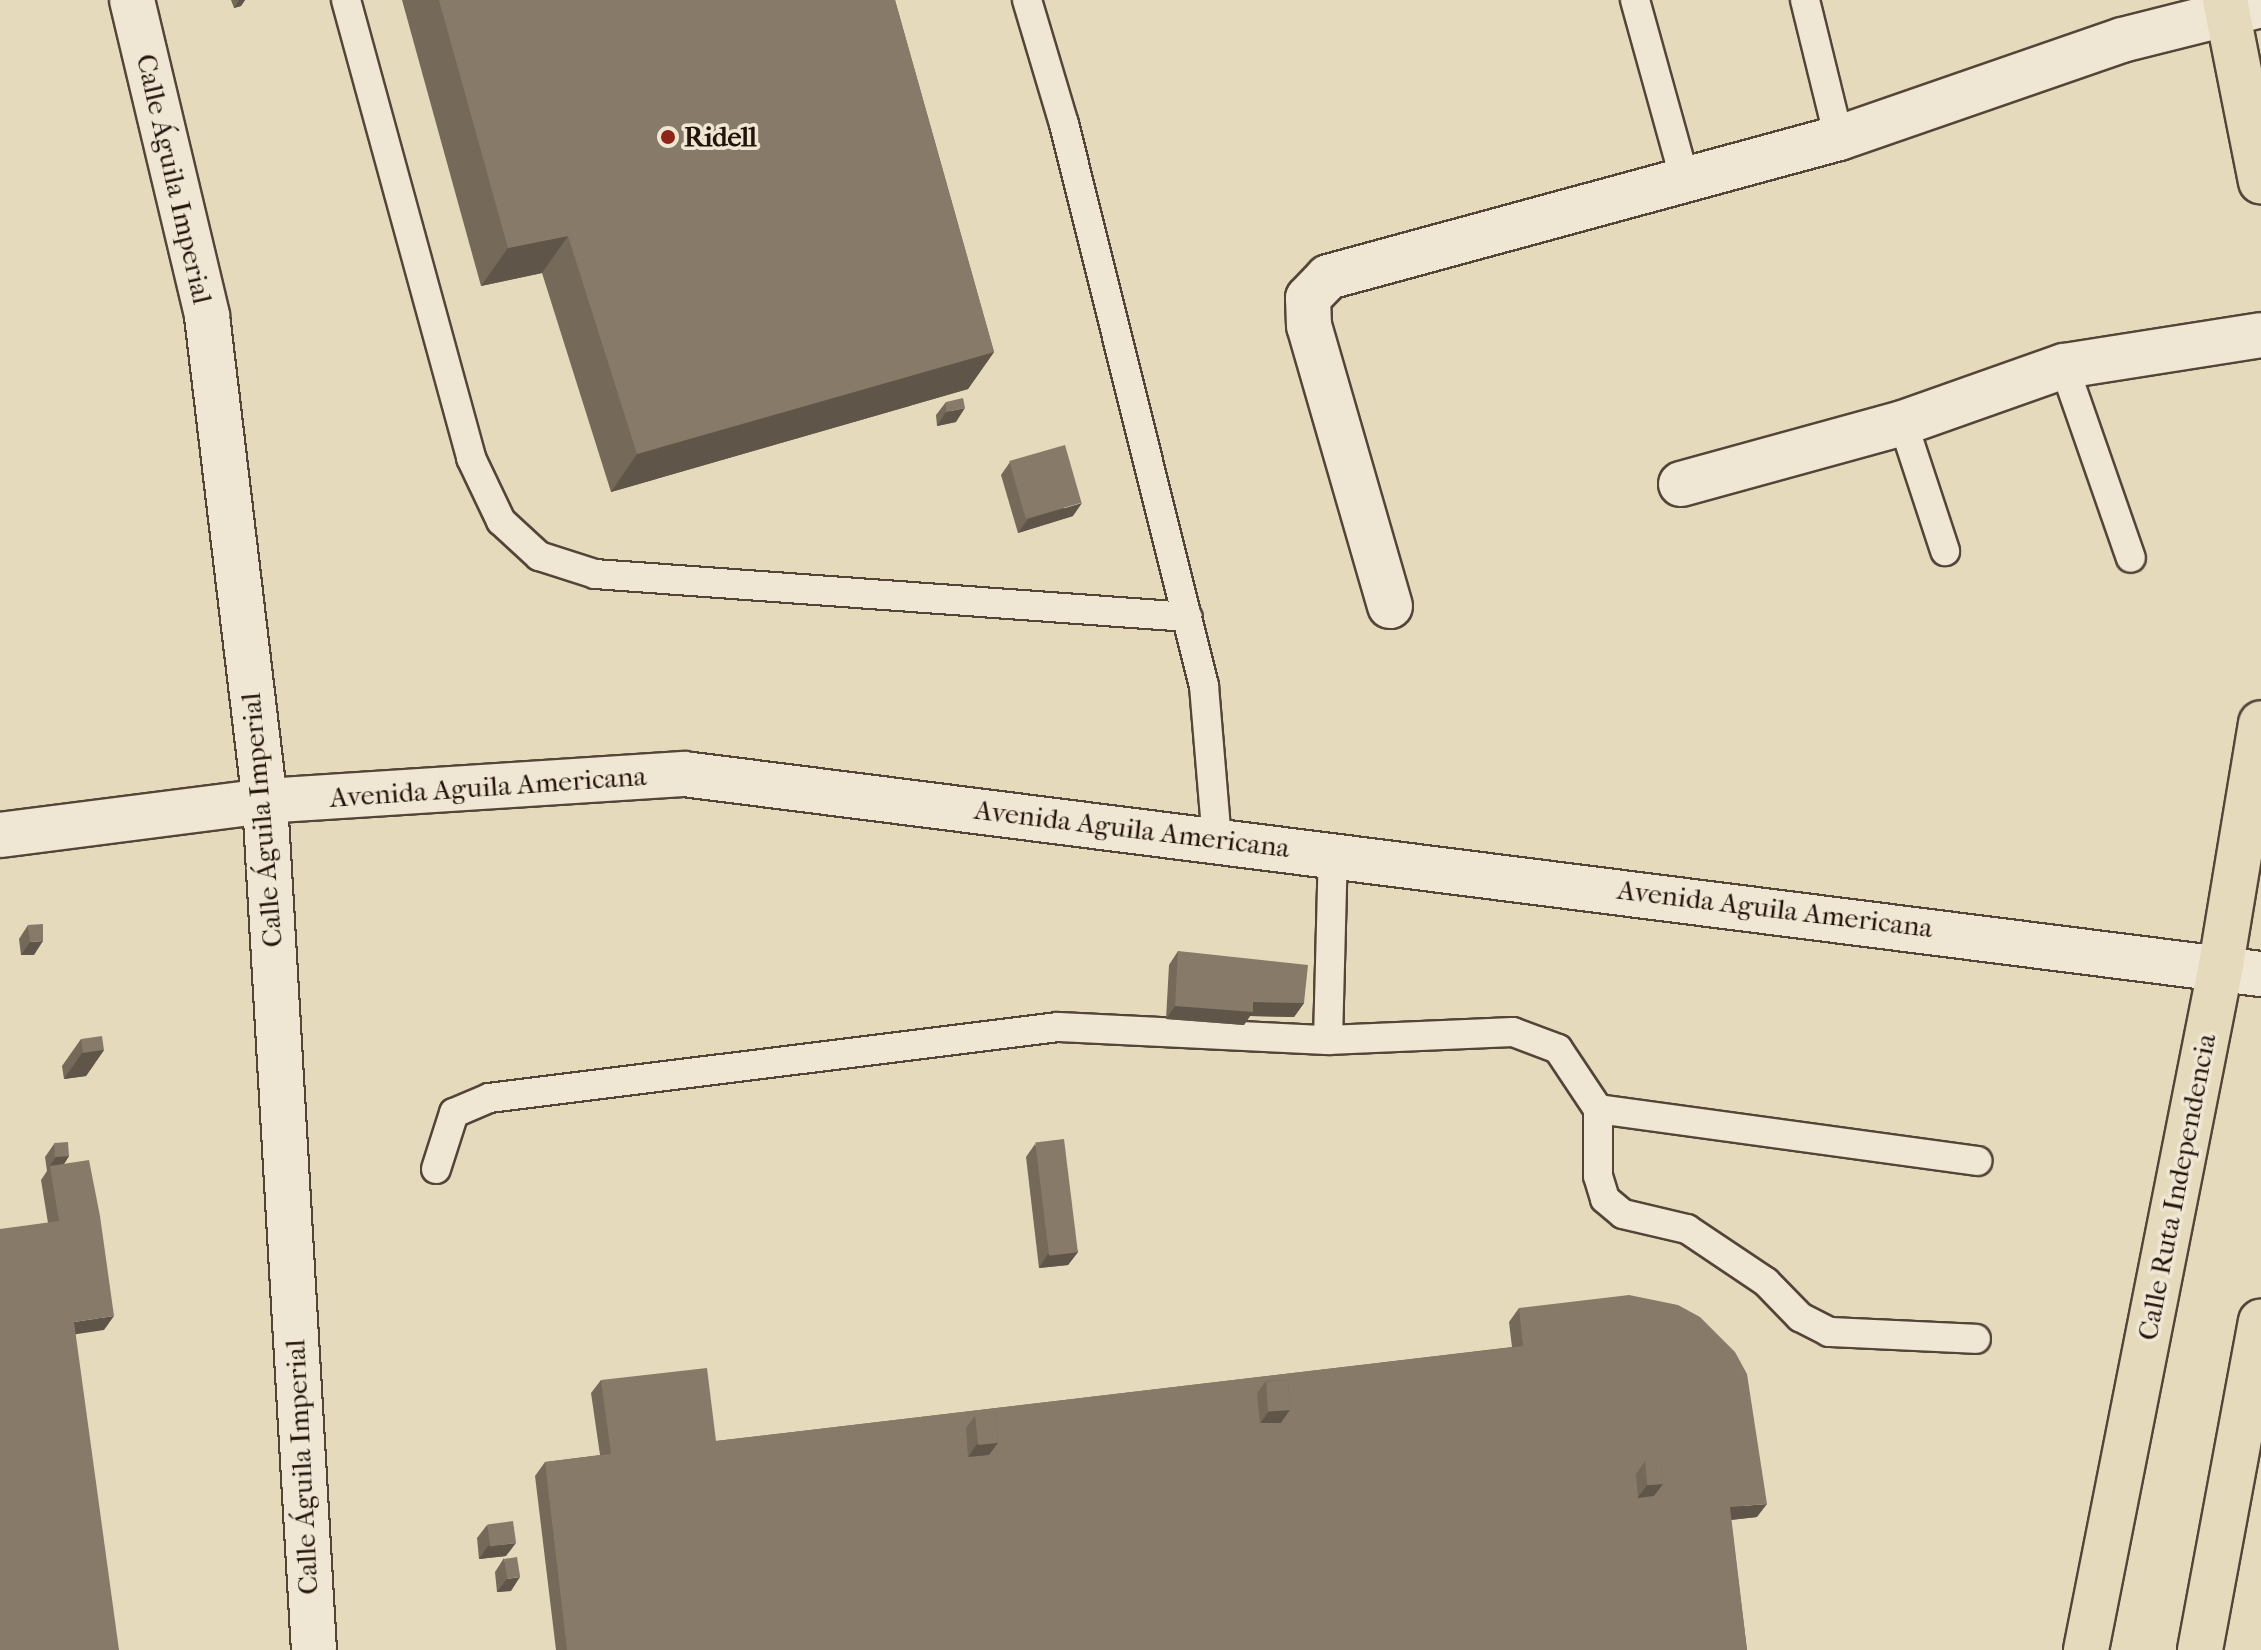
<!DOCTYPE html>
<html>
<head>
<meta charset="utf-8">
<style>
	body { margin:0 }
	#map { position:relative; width:2261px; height:1650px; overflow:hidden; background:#e6dabd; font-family:"IM FELL French Canon",serif }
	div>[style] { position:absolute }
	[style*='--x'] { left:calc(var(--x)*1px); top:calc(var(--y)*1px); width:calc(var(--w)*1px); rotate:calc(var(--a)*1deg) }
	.roads { filter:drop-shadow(2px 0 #544538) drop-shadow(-2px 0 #544538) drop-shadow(0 2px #544538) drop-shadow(0 -2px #544538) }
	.service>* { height:28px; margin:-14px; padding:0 14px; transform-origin:14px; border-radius:14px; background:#efe7d4 }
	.minor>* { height:44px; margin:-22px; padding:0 22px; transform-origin:22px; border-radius:22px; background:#efe7d4 }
	.tertiary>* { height:44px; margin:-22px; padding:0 22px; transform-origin:22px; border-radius:22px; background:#efe7d4 }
	.secondary>* { height:44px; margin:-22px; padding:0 22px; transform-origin:22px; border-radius:22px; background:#efe7d4 }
	.primary>* { height:44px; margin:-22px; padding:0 22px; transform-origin:22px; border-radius:22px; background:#e6dabd }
	.wall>* { inset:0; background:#756959 }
	.shaded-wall>* { inset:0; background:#5f5549 }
	.building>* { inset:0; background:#887a68; transform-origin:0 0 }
	.dots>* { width:22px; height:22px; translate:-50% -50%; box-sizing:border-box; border:4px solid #efe7d4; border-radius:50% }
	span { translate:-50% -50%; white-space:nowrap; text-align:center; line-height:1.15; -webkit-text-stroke:7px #efe7d4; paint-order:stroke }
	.poi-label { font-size:28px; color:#23130b; font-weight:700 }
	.left { translate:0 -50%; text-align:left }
	.street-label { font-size:28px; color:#23130b }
</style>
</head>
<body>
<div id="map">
	<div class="roads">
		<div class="service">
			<div style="--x:346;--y:0;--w:475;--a:74.7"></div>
			<div style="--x:471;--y:458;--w:70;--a:64.5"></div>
			<div style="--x:501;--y:521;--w:52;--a:42.6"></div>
			<div style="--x:539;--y:556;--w:59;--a:17.8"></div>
			<div style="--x:595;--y:574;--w:594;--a:4.15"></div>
			<div style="--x:1027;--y:0;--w:129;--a:73.4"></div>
			<div style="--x:1064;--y:124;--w:579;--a:76.01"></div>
			<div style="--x:1204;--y:686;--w:155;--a:85.2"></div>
			<div style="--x:1635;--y:0;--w:187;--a:74.5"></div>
			<div style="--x:1805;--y:0;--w:142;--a:76.2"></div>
			<div style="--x:2064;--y:366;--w:203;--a:70.8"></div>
			<div style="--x:1903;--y:423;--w:135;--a:71.8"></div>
			<div style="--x:1328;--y:1040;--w:185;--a:-2.5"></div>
			<div style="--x:1513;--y:1032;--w:48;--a:20.7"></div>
			<div style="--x:1558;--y:1049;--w:72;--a:56.3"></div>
			<div style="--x:1598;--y:1109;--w:67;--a:90"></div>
			<div style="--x:1598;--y:1176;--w:24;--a:73"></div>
			<div style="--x:1605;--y:1199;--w:23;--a:40"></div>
			<div style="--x:1623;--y:1214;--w:66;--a:13.2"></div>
			<div style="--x:1687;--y:1229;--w:95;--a:33.9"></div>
			<div style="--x:1766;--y:1282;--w:49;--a:45.8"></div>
			<div style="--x:1800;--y:1317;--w:33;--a:27"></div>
			<div style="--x:1829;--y:1332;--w:147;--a:2.7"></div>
			<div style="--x:1598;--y:1109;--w:383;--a:7.8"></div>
			<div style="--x:436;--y:1169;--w:59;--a:-72.2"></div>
			<div style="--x:454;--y:1113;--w:38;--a:-23"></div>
			<div style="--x:489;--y:1098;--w:573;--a:-7.11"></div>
			<div style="--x:1058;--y:1027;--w:270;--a:2.8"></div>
			<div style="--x:1328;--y:1040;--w:186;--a:-88.5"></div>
		</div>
		<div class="minor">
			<div style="--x:1681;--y:484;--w:230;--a:-15.4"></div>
			<div style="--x:1903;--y:423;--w:171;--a:-19.5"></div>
			<div style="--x:2064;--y:366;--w:199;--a:-8.9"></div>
			<div style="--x:1390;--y:606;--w:291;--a:-106.1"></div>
			<div style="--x:1309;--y:326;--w:28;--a:-92"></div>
			<div style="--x:1308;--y:298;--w:29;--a:-46"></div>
			<div style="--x:1328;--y:277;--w:530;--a:-15.22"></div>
			<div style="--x:1839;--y:138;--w:299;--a:-19.1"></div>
			<div style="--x:2122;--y:40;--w:143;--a:-14.1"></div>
		</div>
		<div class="tertiary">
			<div style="--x:132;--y:0;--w:325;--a:76.6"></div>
			<div style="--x:207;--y:316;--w:488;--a:83.2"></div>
			<div style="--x:265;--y:801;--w:850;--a:86.7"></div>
		</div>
		<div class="secondary">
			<div style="--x:0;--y:835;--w:267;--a:-7.3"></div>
			<div style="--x:265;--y:801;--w:420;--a:-3.7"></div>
			<div style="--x:684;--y:774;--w:1590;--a:7.23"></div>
		</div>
		<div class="primary">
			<div style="--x:2225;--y:0;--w:185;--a:78.8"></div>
			<div style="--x:2086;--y:1650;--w:698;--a:-78.85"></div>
			<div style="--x:2221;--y:965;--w:245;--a:-80.6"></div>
			<div style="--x:2200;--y:1650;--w:334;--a:-79.5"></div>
		</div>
	</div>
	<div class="wall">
		<div style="clip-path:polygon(231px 0,245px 0,241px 6px,234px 8px)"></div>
		<div style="clip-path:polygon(402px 0,895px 0,994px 352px,968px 389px,611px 492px,542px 273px,481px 286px)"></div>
		<div style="clip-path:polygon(946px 402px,956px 422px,937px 426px,936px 415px)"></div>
		<div style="clip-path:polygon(1010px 462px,1073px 516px,1018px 533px,1001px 475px)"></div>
		<div style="clip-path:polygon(28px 925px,34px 955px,21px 955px,19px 939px)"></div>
		<div style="clip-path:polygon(1178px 951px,1304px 1003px,1294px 1017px,1250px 1016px,1244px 1025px,1166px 1019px,1169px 965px)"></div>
		<div style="clip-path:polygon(81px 1039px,104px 1050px,86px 1076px,64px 1079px,62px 1066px)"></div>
		<div style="clip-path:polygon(54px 1144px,69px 1156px,64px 1164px,104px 1330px,48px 1223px,41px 1180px,47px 1171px,45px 1157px)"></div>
		<div style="clip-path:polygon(1035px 1144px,1078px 1252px,1068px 1265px,1039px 1268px,1026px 1157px)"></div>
		<div style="clip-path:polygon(1519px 1308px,1757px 1517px,1731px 1520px,1747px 1650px,556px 1650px,535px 1476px,545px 1462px,600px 1455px,591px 1393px,601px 1380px,716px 1441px,1512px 1347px,1509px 1322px)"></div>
		<div style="clip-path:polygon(487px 1525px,506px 1556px,479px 1559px,477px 1538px)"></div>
		<div style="clip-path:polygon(504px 1558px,511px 1591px,497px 1592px,495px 1572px)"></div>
	</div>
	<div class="shaded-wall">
		<div style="clip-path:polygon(239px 0,245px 0,241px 6px,234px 8px)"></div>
		<div style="clip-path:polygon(568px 236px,542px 273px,481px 286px,508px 248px)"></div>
		<div style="clip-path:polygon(994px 352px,968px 389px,611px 492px,637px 454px)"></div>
		<div style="clip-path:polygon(965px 408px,956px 422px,937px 426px,946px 412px)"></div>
		<div style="clip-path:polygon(1082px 503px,1073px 516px,1018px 533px,1028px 519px)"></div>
		<div style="clip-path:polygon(43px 941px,34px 955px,21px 955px,30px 942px)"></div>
		<div style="clip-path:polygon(1253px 1002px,1304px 1003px,1294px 1017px,1250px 1016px,1244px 1025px,1166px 1019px,1175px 1006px)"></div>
		<div style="clip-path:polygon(104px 1050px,86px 1076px,64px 1079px,82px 1053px)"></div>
		<div style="clip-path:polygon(69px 1156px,60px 1170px,50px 1166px,46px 1171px,56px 1157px)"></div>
		<div style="clip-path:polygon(1078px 1252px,1068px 1265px,1039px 1268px,1048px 1254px)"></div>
		<div style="clip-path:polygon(114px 1316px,104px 1330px,64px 1336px,74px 1322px)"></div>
		<div style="clip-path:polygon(1290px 1410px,1271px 1436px,1251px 1437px,1269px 1411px)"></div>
		<div style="clip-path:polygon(998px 1443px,979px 1469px,959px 1471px,977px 1444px)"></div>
		<div style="clip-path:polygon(1663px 1484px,1644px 1510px,1628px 1511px,1647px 1485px)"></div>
		<div style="clip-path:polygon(1767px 1504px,1757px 1517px,1720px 1521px,1730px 1507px)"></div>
		<div style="clip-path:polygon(516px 1543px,506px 1556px,479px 1559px,488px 1546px)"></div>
		<div style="clip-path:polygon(520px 1577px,511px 1591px,497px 1592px,507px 1579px)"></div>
	</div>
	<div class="building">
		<div style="clip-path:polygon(439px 0,895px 0,994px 352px,637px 454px,568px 236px,508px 248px)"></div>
		<div style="clip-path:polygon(963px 398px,965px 408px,946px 412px,946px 402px)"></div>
		<div style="left:1065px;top:445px;width:60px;height:58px;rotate:74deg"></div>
		<div style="clip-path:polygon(43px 924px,43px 941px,30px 942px,28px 925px)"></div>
		<div style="clip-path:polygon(1178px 951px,1308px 965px,1304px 1003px,1253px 1002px,1253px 1012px,1175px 1006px)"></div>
		<div style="left:102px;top:1036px;width:14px;height:21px;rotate:82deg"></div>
		<div style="left:1064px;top:1139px;width:114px;height:29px;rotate:83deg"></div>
		<div style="left:68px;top:1142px;width:14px;height:14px;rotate:86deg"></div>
		<div style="clip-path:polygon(89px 1160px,100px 1216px,114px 1316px,74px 1322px,119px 1650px,0 1650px,0 1229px,59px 1221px,50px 1166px)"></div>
		<div style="clip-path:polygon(evenodd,1629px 1295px,1678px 1305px,1700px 1317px,1735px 1352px,1747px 1374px,1767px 1504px,1730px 1507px,1747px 1650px,567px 1650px,545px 1462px,611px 1454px,601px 1380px,707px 1368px,716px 1441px,1523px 1346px,1519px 1308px,1629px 1295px,1288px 1380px,1290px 1410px,1281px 1423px,1260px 1423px,1257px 1393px,1266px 1381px,1288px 1380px,1629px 1295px,995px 1413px,998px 1443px,989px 1455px,968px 1457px,966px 1428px,975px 1416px,995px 1413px,1629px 1295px,1661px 1459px,1663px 1484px,1654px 1496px,1638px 1498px,1636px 1474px,1645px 1461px,1661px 1459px)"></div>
		<div style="left:1288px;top:1380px;width:30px;height:22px;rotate:86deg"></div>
		<div style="left:995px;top:1413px;width:30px;height:20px;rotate:84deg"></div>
		<div style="left:1661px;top:1459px;width:25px;height:16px;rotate:85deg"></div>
		<div style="left:513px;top:1521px;width:22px;height:26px;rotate:82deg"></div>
		<div style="left:517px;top:1557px;width:20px;height:13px;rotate:81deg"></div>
	</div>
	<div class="dots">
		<div style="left:668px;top:137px;background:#8f2418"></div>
	</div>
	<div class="poi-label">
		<span class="left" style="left:684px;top:137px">Ridell</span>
	</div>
	<div class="street-label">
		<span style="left:174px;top:179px;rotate:77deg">Calle Águila Imperial</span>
		<span style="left:488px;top:787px;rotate:-4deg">Avenida Aguila Americana</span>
		<span style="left:262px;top:820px;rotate:-95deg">Calle Águila Imperial</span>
		<span style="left:1132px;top:829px;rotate:7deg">Avenida Aguila Americana</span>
		<span style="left:1775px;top:909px;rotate:7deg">Avenida Aguila Americana</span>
		<span style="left:2177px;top:1187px;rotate:-79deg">Calle Ruta Independencia</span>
		<span style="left:302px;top:1467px;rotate:-93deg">Calle Águila Imperial</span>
	</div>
</div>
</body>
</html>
